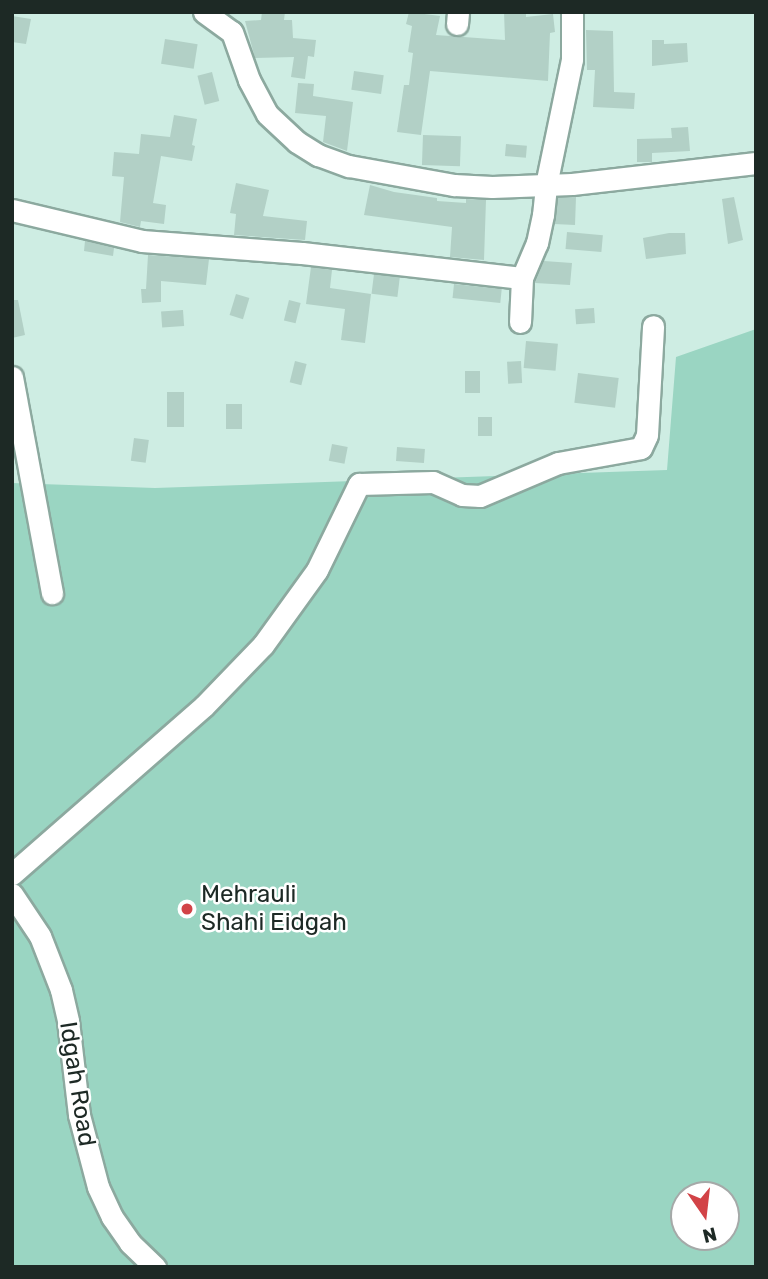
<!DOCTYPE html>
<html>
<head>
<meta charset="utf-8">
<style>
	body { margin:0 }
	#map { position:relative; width:768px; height:1279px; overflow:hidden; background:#ceede3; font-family:Rubik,sans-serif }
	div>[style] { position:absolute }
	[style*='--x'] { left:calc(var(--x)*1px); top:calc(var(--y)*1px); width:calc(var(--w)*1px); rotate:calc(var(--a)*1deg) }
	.green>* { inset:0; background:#9ad5c2 }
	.building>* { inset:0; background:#b2d0c6; transform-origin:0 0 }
	.roads { filter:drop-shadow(2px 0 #8ca99f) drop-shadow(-2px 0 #8ca99f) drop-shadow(0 2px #8ca99f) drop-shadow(0 -2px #8ca99f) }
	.minor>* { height:21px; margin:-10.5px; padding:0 10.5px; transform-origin:10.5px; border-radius:10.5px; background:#fff }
	.dots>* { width:19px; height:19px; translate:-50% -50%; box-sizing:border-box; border:4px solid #fff; border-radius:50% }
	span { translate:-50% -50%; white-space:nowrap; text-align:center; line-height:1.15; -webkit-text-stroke:5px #fff; paint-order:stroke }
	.poi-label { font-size:24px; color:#1d2925 }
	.left { translate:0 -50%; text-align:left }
	.street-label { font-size:24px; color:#1d2925 }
	.frame { position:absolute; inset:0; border:14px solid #1d2925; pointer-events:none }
	.north { position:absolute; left:670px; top:1181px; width:70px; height:70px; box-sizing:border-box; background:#fff; border:2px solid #a5a9a8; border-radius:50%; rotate:166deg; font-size:19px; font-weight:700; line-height:28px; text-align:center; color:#1d2925 }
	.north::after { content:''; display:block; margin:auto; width:24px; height:32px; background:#d24347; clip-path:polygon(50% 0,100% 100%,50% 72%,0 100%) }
</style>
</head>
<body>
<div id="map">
	<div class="green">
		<div style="clip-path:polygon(evenodd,756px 329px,756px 1267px,12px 1267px,12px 483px,155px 488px,667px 470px,676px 357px,756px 329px,684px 1195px,726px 1195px,726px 1237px,684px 1237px,684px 1195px)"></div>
	</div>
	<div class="building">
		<div style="clip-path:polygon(262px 12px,285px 12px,284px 20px,292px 20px,293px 38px,316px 40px,314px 57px,308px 56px,305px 79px,291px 77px,294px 57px,255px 58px,245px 21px,261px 20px)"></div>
		<div style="clip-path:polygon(409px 12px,440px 16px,436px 35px,505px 40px,504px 12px,526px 12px,526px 17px,553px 14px,555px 32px,550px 33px,548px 81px,430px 71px,421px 135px,397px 132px,404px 85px,409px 85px,413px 53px,408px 52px,412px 26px,406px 24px)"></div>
		<div style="clip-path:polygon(12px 16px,31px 19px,26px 44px,12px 42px)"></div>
		<div style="clip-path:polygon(586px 30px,613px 31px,614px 92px,635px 93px,634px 109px,593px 107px,595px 70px,587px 70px)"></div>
		<div style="left:165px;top:39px;width:33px;height:25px;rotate:9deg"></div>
		<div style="clip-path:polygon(652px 40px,664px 40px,664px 44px,687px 43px,688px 62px,652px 66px)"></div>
		<div style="left:354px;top:71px;width:30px;height:19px;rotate:8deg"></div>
		<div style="left:212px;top:72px;width:30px;height:15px;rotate:76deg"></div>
		<div style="clip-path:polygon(298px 83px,314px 84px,313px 96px,353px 102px,347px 151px,323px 142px,326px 116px,295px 113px)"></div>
		<div style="clip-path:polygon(174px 115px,197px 119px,192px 145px,195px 146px,192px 161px,161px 156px,153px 203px,166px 205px,164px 224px,141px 221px,140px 227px,120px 222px,124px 177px,112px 176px,114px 152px,139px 154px,141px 134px,170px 137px)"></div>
		<div style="clip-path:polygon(688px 127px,690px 151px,652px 153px,652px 162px,637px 162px,637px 139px,672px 138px,671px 128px)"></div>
		<div style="left:423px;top:135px;width:38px;height:30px;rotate:2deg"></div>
		<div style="left:506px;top:144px;width:21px;height:12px;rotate:5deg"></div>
		<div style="clip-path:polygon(236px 183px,269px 190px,263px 216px,307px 221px,305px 240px,234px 235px,236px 214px,230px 213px)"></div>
		<div style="clip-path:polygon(370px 185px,394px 192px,437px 198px,437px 201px,466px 203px,466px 199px,486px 200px,484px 260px,450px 257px,452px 227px,364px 215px)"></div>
		<div style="clip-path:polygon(576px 197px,575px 225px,554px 224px,558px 198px)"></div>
		<div style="clip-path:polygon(734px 197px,743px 240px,728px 244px,722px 199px)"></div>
		<div style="left:567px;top:232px;width:36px;height:17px;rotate:5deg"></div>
		<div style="clip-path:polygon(669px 233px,685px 233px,686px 254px,646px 259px,643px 238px)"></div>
		<div style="clip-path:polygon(85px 241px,114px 248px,113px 256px,84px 251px)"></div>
		<div style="clip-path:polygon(148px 255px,209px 259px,206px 285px,161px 281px,161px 302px,142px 303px,141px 289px,146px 289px)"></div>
		<div style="clip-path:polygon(544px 261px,572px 263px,570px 285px,535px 283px)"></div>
		<div style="clip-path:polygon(311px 267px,332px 270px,330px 288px,371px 294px,365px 343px,341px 340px,345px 309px,306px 304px)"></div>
		<div style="left:374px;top:274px;width:26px;height:20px;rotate:7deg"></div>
		<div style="left:454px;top:284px;width:48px;height:14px;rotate:6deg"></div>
		<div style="left:236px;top:294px;width:14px;height:22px;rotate:17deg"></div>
		<div style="clip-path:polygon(12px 300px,18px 300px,25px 335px,12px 338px)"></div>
		<div style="left:289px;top:300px;width:12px;height:21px;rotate:14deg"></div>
		<div style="left:594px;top:308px;width:15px;height:19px;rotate:86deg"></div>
		<div style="left:183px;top:310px;width:16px;height:22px;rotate:86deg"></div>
		<div style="left:526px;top:341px;width:32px;height:27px;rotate:5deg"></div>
		<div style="left:295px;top:361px;width:12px;height:22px;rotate:14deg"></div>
		<div style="left:521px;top:361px;width:22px;height:14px;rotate:87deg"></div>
		<div style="left:465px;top:371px;width:15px;height:22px"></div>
		<div style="left:578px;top:373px;width:41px;height:30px;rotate:7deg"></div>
		<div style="left:167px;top:392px;width:17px;height:35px"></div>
		<div style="left:226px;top:404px;width:16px;height:25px"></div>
		<div style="left:478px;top:417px;width:14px;height:19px"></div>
		<div style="left:134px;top:438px;width:15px;height:23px;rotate:8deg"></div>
		<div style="left:332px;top:444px;width:16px;height:17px;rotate:11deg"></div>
		<div style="left:397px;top:447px;width:28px;height:14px;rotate:4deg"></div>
	</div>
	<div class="roads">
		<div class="minor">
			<div style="--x:204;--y:12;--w:34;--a:36"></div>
			<div style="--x:232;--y:32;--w:51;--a:70.5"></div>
			<div style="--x:249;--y:80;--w:38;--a:62"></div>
			<div style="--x:267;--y:114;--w:41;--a:43"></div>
			<div style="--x:297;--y:142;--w:25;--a:32"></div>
			<div style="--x:318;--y:155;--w:33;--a:20"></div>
			<div style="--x:349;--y:166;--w:107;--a:10.3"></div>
			<div style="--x:454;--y:185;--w:38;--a:3"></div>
			<div style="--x:492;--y:187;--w:80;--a:-2.1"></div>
			<div style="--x:572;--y:184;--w:185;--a:-6.5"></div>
			<div style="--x:457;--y:24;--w:12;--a:-85"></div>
			<div style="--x:12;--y:210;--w:134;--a:13.4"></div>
			<div style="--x:142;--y:241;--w:160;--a:4.3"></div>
			<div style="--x:302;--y:253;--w:221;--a:6.5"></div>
			<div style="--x:522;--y:278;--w:44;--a:92.6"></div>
			<div style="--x:522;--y:278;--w:38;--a:-67"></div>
			<div style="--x:537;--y:243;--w:29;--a:-78"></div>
			<div style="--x:543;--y:215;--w:30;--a:-84"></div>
			<div style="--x:546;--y:185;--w:129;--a:-78.3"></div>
			<div style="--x:572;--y:59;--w:47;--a:-90"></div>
			<div style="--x:12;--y:377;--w:220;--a:79.5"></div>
			<div style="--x:12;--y:874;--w:255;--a:-41.2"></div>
			<div style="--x:204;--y:706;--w:85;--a:-46"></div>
			<div style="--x:263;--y:645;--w:92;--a:-54.2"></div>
			<div style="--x:317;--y:570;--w:96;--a:-64"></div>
			<div style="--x:359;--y:484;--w:74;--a:-1.5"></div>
			<div style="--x:433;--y:482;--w:32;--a:24"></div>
			<div style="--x:462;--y:495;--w:18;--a:3"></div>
			<div style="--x:480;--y:496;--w:85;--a:-22.9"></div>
			<div style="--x:558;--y:463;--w:84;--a:-10.2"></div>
			<div style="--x:641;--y:448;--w:14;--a:-65"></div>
			<div style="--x:647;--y:435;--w:109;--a:-86.8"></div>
			<div style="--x:12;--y:894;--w:50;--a:56.3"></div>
			<div style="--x:40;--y:936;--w:58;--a:68.7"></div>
			<div style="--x:61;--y:990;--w:32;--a:77"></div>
			<div style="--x:68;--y:1021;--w:95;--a:83.3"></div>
			<div style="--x:79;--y:1115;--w:74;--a:75.2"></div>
			<div style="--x:98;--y:1187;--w:33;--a:65"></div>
			<div style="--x:112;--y:1217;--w:32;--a:55"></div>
			<div style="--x:130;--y:1243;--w:35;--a:44"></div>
		</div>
	</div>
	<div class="dots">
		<div style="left:187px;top:909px;background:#d24347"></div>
	</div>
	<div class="poi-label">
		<span class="left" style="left:201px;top:909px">Mehrauli<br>Shahi Eidgah</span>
	</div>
	<div class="street-label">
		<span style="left:77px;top:1084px;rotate:81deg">Idgah Road</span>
	</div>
	<div class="frame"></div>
	<div class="north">N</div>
</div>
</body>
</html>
